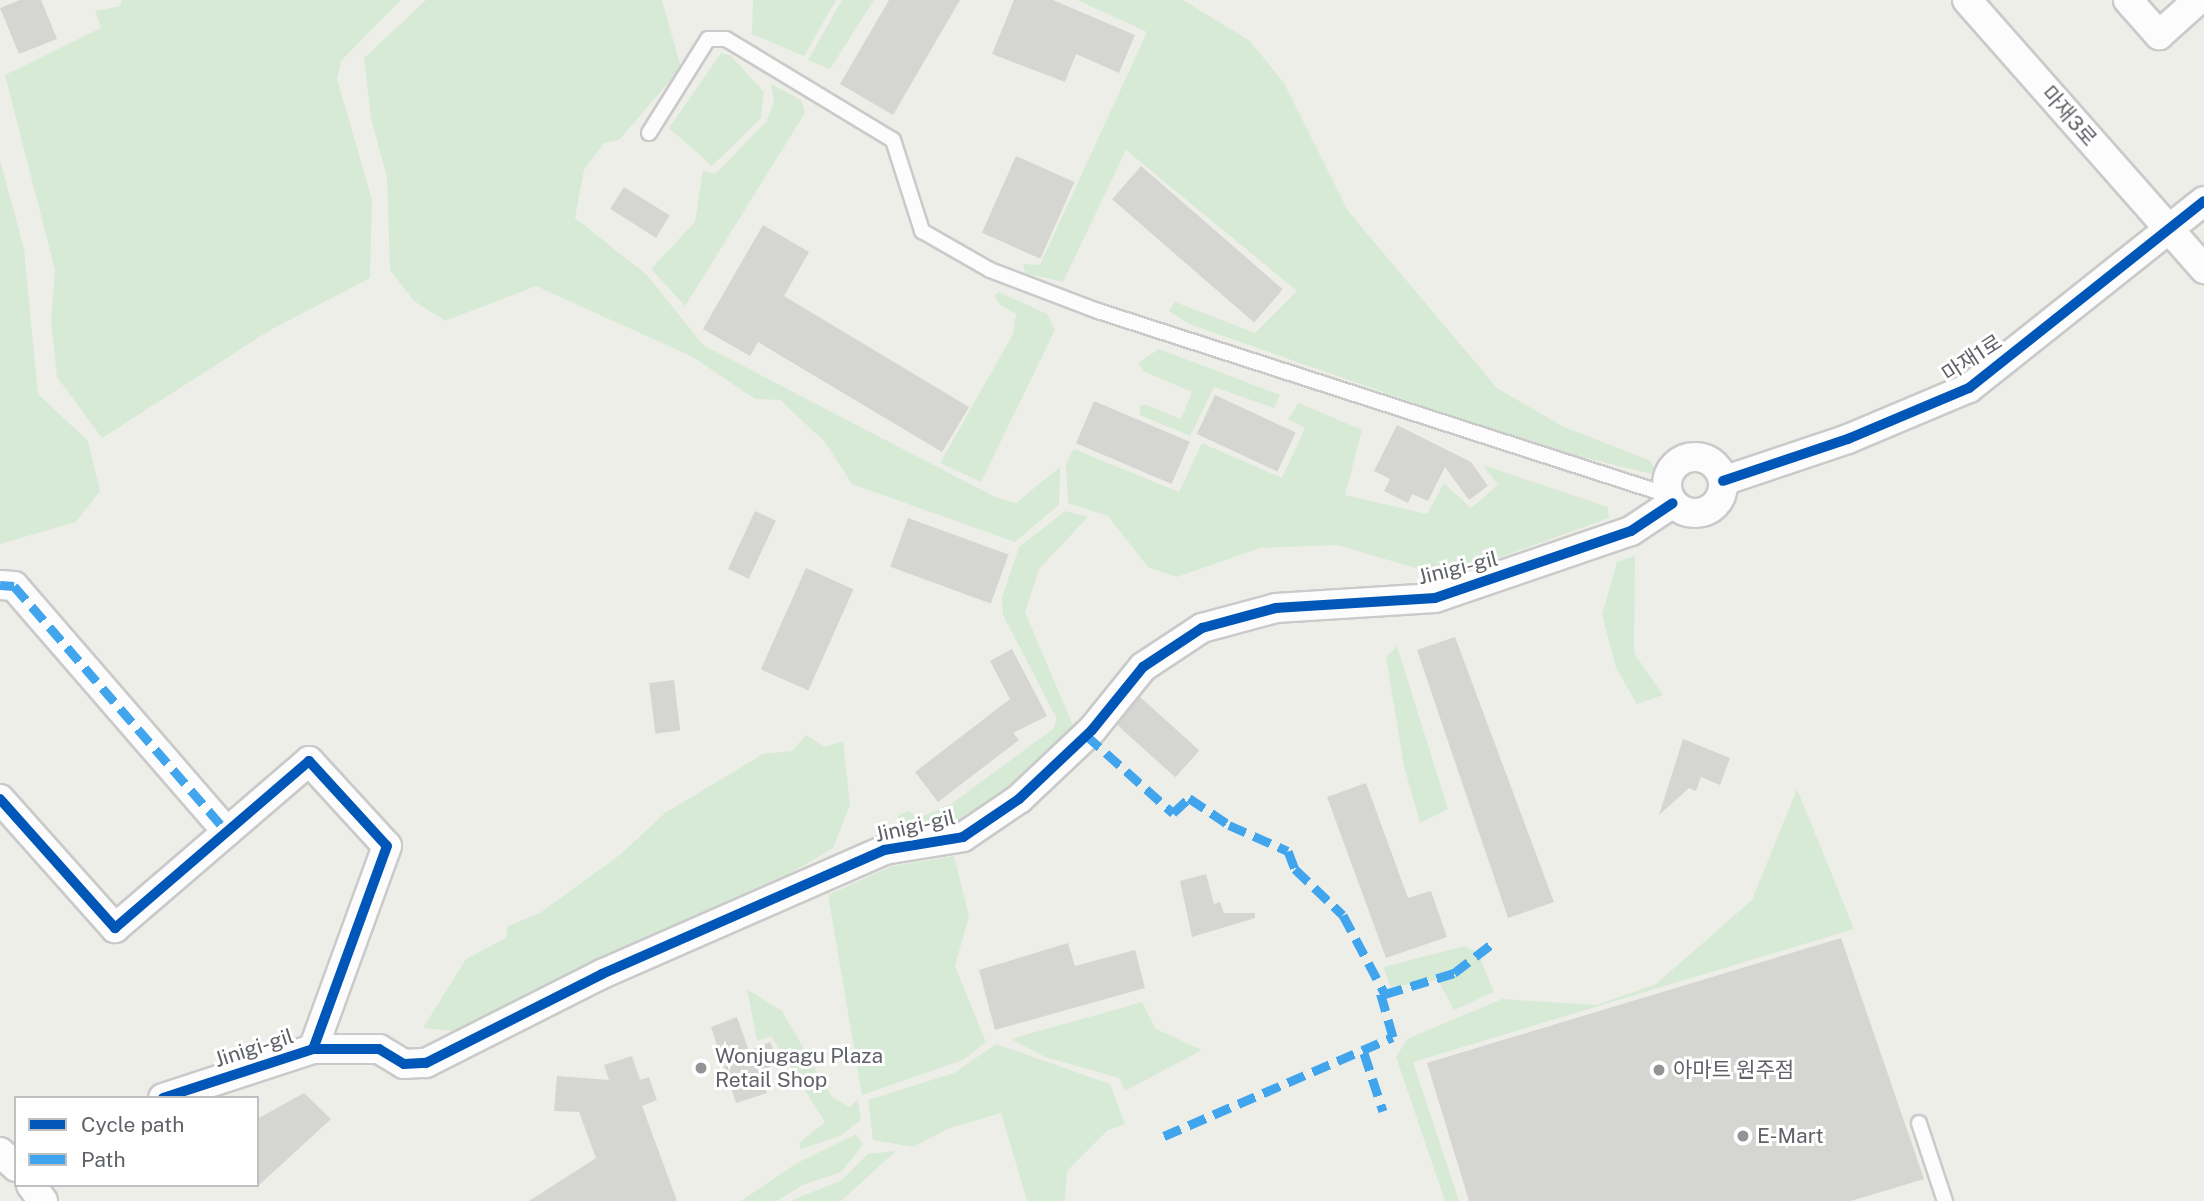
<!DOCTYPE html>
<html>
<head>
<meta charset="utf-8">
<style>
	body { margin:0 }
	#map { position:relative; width:2204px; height:1201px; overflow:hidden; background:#eeeee9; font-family:"Public Sans","Noto Sans KR",sans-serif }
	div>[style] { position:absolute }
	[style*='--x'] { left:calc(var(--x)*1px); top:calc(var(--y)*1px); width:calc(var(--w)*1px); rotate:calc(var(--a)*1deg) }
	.green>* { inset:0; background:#d7ead6 }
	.building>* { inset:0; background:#d5d5d2; transform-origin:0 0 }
	.roads { filter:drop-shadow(2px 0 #cacaca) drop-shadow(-2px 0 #cacaca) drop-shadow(0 2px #cacaca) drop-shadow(0 -2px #cacaca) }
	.lane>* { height:14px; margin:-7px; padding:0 7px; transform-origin:7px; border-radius:7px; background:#fcfcfc }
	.street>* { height:28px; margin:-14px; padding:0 14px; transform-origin:14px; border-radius:14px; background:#fcfcfc }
	.street>.ring { margin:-14px; padding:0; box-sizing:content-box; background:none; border:28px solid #fcfcfc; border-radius:50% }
	.quiet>* { height:9px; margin-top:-4.5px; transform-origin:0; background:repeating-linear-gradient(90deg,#41a5ee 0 18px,transparent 0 27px) }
	.cycleway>* { height:10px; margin:-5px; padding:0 5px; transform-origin:5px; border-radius:5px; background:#0057b8 }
	.dots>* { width:19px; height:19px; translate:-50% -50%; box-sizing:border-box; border:4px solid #fff; border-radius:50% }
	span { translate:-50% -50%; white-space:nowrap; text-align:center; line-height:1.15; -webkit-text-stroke:6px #fff; paint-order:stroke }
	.street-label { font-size:21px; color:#5f6267 }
	.poi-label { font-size:21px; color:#5f6267 }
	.left { translate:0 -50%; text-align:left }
	.legend { position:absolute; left:14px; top:1096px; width:245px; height:91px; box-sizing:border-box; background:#fff; border:2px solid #bfc0c2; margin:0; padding:9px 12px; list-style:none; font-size:21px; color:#5f6267 }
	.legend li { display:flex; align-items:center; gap:14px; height:35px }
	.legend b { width:35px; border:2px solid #bfc0c2 }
</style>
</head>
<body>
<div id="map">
	<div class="green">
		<div style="clip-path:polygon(122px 0,401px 0,341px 61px,337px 79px,372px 199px,370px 278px,272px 329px,102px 438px,57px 377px,51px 322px,55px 270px,5px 75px,101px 28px,95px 11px,120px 6px)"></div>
		<div style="clip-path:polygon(426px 0,662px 0,681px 68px,619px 140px,604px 143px,584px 170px,575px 218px,647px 275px,703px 345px,995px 497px,1016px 503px,1060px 467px,1059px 505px,1015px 542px,852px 484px,825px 442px,780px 400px,755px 399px,693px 357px,536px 286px,445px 321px,414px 301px,390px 270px,387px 178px,371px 118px,364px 58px)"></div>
		<div style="clip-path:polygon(753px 0,836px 0,804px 56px,752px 34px)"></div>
		<div style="clip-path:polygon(842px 0,874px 0,830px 69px,808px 60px)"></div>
		<div style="clip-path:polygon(1077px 0,1183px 0,1250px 41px,1284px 83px,1348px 211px,1497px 388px,1564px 427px,1649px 460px,1660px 476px,1540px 447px,1189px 324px,1169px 311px,1175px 302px,1255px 333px,1297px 291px,1126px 150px,1063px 282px,1025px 273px,1023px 264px,1040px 265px,1147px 32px)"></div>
		<div style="clip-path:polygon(721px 53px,730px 55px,764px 92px,761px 118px,712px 166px,669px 128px)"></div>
		<div style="clip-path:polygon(771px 84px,801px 100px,805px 113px,685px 306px,651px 269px,695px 222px,703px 170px,715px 174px,766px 122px,774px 102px)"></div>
		<div style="clip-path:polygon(0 160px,24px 249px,38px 394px,88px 441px,100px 491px,76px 522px,0 544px)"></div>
		<div style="clip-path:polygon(999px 292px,1047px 314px,1055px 330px,981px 482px,940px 463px,1013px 334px,1016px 314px,1000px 305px,994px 296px)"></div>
		<div style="clip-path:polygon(1159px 349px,1280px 395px,1274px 408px,1214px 387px,1190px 436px,1140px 415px,1140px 405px,1147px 405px,1181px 419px,1192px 392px,1145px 372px,1138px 363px)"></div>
		<div style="clip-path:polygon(1299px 403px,1362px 430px,1345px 495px,1427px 514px,1444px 483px,1471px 508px,1498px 485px,1483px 465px,1608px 507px,1609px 518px,1446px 577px,1337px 545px,1260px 548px,1177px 577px,1148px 567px,1108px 516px,1068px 503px,1066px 464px,1074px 449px,1179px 492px,1202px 443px,1282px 478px,1305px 428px,1288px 419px)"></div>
		<div style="clip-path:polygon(1065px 511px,1088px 517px,1039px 569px,1025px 612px,1074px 728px,1063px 750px,968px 818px,915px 834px,903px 829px,897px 816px,907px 811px,921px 817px,951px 804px,1053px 729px,1057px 719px,1003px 615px,1002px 597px,1019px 547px)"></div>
		<div style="clip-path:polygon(1635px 556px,1634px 653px,1663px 695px,1637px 704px,1616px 668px,1602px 614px,1617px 562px)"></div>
		<div style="clip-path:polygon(1397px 646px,1448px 809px,1420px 823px,1404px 766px,1386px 657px)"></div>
		<div style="clip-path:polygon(806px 735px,825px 747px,843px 741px,850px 805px,833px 848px,729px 910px,663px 931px,455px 1031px,423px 1028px,466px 959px,506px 938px,508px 926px,540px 913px,621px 854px,665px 813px,763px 754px,792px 751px)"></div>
		<div style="clip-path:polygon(1797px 789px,1854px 929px,1413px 1062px,1459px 1201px,1445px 1201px,1396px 1057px,1407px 1039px,1502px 999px,1597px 1005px,1656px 984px,1752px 900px)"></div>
		<div style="clip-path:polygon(954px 856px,969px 916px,955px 966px,986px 1042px,963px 1060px,862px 1095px,828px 895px,892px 866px)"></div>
		<div style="clip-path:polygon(1465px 946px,1478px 953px,1494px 992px,1454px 1010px,1438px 980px,1391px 987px,1383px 967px)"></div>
		<div style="clip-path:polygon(747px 989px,782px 1011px,832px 1097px,849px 1107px,858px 1100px,861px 1120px,840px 1136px,801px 1149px,799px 1143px,825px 1122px,771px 1036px,757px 1041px)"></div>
		<div style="clip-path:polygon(1142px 1002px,1156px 1029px,1202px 1050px,1125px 1091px,1119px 1078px,1045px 1057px,1011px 1039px)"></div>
		<div style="clip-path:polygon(996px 1044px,1110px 1084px,1125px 1124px,1108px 1130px,1067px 1171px,1065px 1201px,1027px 1201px,1001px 1113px,950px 1128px,913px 1147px,873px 1140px,868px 1100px,954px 1073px)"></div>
		<div style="clip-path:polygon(856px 1134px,863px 1145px,841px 1172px,803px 1185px,777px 1201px,741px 1201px,797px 1163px)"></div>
		<div style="clip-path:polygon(896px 1151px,841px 1201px,790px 1201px,842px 1180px,868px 1154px)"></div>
	</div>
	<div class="building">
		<div style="clip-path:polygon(20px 0,41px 0,57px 39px,19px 54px,0 8px)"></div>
		<div style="clip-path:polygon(889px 0,960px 0,893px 115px,840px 84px)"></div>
		<div style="clip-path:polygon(1014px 0,1053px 0,1135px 35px,1119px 73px,1076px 54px,1065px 82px,992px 54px)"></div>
		<div style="left:1016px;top:156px;width:64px;height:84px;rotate:24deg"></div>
		<div style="left:1141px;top:166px;width:188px;height:44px;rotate:41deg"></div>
		<div style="left:624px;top:187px;width:54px;height:26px;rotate:32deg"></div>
		<div style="clip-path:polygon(763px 225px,809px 252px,784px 296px,969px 407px,942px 452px,758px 342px,750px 356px,703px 329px)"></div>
		<div style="left:1215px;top:395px;width:89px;height:43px;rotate:25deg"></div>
		<div style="left:1094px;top:401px;width:104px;height:46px;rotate:23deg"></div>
		<div style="clip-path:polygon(1397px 425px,1471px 462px,1488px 486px,1469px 500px,1445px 467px,1428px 501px,1412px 494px,1408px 503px,1384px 491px,1390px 479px,1374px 471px)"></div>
		<div style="left:755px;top:511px;width:23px;height:64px;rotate:25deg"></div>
		<div style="left:908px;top:518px;width:107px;height:52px;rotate:20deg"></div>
		<div style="left:806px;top:568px;width:52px;height:111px;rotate:24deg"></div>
		<div style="clip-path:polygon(1455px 637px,1554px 902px,1508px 918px,1417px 650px)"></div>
		<div style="clip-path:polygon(1012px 649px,1047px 716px,1013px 733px,1019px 740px,938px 802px,915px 772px,1010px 699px,990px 661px)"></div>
		<div style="left:674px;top:680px;width:51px;height:25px;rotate:83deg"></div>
		<div style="left:1140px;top:697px;width:80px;height:36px;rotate:42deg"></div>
		<div style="clip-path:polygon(1683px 739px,1730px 758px,1720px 785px,1701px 777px,1696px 791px,1689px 788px,1659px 815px)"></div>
		<div style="clip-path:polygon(1366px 783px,1408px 898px,1431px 891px,1447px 937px,1386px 958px,1327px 797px)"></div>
		<div style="clip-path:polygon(1206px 874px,1214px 904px,1220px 902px,1224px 913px,1255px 913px,1255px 918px,1192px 937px,1180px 881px)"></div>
		<div style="clip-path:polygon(1841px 938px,1924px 1179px,1851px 1201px,1469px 1201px,1427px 1063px)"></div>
		<div style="clip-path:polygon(1068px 943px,1075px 966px,1135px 950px,1145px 988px,995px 1030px,979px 970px)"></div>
		<div style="clip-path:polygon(737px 1017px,749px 1051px,770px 1042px,779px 1062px,760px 1072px,767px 1093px,736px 1103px,711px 1027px)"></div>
		<div style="clip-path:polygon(632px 1056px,640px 1080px,649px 1077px,657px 1100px,642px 1106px,677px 1201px,529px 1201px,596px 1158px,579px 1112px,554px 1111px,557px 1076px,609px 1080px,604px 1065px)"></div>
		<div style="clip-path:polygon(304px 1093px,331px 1119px,257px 1187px,257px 1119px)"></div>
	</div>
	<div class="roads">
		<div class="lane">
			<div style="--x:649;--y:133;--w:111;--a:-57.9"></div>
			<div style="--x:708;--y:39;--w:18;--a:0"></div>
			<div style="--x:726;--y:39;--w:195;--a:31.2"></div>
			<div style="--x:893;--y:140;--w:96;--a:72.3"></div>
			<div style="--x:922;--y:231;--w:78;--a:29.8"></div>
			<div style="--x:990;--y:270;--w:116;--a:20.8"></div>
			<div style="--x:1098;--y:311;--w:599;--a:17.89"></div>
			<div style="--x:1919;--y:1123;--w:82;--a:71.6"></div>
		</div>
		<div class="street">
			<div style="--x:1967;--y:0;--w:359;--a:48.6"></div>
			<div style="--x:2128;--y:0;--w:47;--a:48.5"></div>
			<div style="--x:2159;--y:35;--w:52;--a:-41.9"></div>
			<div class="ring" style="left:1667px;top:457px;width:28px;height:28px"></div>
			<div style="--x:1723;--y:481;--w:132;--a:-18.6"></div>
			<div style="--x:1848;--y:439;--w:131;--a:-22.9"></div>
			<div style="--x:1969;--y:388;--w:300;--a:-38.5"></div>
			<div style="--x:0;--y:585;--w:14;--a:4"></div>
			<div style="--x:14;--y:586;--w:325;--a:49.1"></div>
			<div style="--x:0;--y:799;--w:173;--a:48.3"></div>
			<div style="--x:115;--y:928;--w:256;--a:-40.7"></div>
			<div style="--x:309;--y:761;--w:115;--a:47.5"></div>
			<div style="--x:387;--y:846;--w:216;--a:110"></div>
			<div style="--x:163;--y:1098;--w:158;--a:-18.1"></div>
			<div style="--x:313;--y:1049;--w:66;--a:0"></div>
			<div style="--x:379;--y:1049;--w:29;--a:31"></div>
			<div style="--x:404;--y:1064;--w:22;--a:-3"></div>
			<div style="--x:426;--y:1063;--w:197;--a:-26.8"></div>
			<div style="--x:602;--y:974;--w:308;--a:-23.7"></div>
			<div style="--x:884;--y:850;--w:80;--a:-9.3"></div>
			<div style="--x:963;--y:837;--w:68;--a:-34.2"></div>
			<div style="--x:1019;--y:799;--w:100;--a:-43.4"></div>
			<div style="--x:1092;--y:730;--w:81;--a:-51"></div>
			<div style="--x:1143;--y:667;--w:71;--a:-33.5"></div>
			<div style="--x:1202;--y:628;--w:77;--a:-15.1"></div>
			<div style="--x:1276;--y:608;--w:159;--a:-3.6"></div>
			<div style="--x:1435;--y:598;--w:207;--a:-18.9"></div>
			<div style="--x:1631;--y:531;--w:50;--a:-33.7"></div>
			<div style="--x:0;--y:1152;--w:22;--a:43"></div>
			<div style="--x:31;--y:1185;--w:20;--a:53"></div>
		</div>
	</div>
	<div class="quiet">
		<div style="--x:0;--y:585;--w:14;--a:4"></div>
		<div style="--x:14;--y:586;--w:325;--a:49.1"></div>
		<div style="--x:1086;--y:735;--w:117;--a:41.9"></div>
		<div style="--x:1173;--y:813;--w:22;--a:-43"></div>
		<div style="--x:1189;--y:798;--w:48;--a:34"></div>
		<div style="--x:1229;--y:825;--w:64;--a:23.8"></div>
		<div style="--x:1288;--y:851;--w:19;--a:69"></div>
		<div style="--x:1295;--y:869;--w:66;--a:43.8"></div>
		<div style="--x:1343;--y:915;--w:89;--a:62"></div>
		<div style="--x:1385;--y:994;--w:72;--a:-16.9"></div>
		<div style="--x:1454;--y:973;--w:49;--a:-37.6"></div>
		<div style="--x:1364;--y:1053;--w:61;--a:71.9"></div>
		<div style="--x:1164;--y:1136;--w:249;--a:-23.4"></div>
		<div style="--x:1393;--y:1037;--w:51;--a:-105.9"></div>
	</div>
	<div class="cycleway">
		<div style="--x:1723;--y:481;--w:132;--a:-18.6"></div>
		<div style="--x:1848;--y:439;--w:131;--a:-22.9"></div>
		<div style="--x:1969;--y:388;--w:300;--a:-38.5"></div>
		<div style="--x:0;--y:799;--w:173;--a:48.3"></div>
		<div style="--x:115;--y:928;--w:256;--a:-40.7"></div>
		<div style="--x:309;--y:761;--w:115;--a:47.5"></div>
		<div style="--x:387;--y:846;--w:216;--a:110"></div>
		<div style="--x:163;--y:1098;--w:158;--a:-18.1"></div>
		<div style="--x:313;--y:1049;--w:66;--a:0"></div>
		<div style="--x:379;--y:1049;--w:29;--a:31"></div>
		<div style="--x:404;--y:1064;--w:22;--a:-3"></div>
		<div style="--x:426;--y:1063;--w:197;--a:-26.8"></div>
		<div style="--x:602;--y:974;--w:308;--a:-23.7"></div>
		<div style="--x:884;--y:850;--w:80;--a:-9.3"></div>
		<div style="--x:963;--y:837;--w:68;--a:-34.2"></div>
		<div style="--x:1019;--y:799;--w:100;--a:-43.4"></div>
		<div style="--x:1092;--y:730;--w:81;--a:-51"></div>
		<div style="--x:1143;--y:667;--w:71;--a:-33.5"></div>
		<div style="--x:1202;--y:628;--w:77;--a:-15.1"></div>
		<div style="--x:1276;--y:608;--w:159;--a:-3.6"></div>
		<div style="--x:1435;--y:598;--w:207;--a:-18.9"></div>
		<div style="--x:1631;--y:531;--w:50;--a:-33.7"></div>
	</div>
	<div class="dots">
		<div style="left:701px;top:1068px;background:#919394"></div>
		<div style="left:1659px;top:1070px;background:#919394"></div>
		<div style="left:1743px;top:1136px;background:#919394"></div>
	</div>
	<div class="street-label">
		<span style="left:2069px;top:116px;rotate:49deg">마재3로</span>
		<span style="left:1972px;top:358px;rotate:-33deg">마재1로</span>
		<span style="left:1458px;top:568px;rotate:-14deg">Jinigi-gil</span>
		<span style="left:915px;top:826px;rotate:-13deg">Jinigi-gil</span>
		<span style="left:254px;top:1048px;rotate:-18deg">Jinigi-gil</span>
	</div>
	<div class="poi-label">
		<span class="left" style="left:715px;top:1068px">Wonjugagu Plaza<br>Retail Shop</span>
		<span class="left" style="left:1673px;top:1070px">아마트 원주점</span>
		<span class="left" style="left:1757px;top:1136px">E-Mart</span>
	</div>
	<ul class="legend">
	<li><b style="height:9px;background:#0057b8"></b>Cycle path</li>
	<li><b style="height:9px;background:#41a5ee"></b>Path</li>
	</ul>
</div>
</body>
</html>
